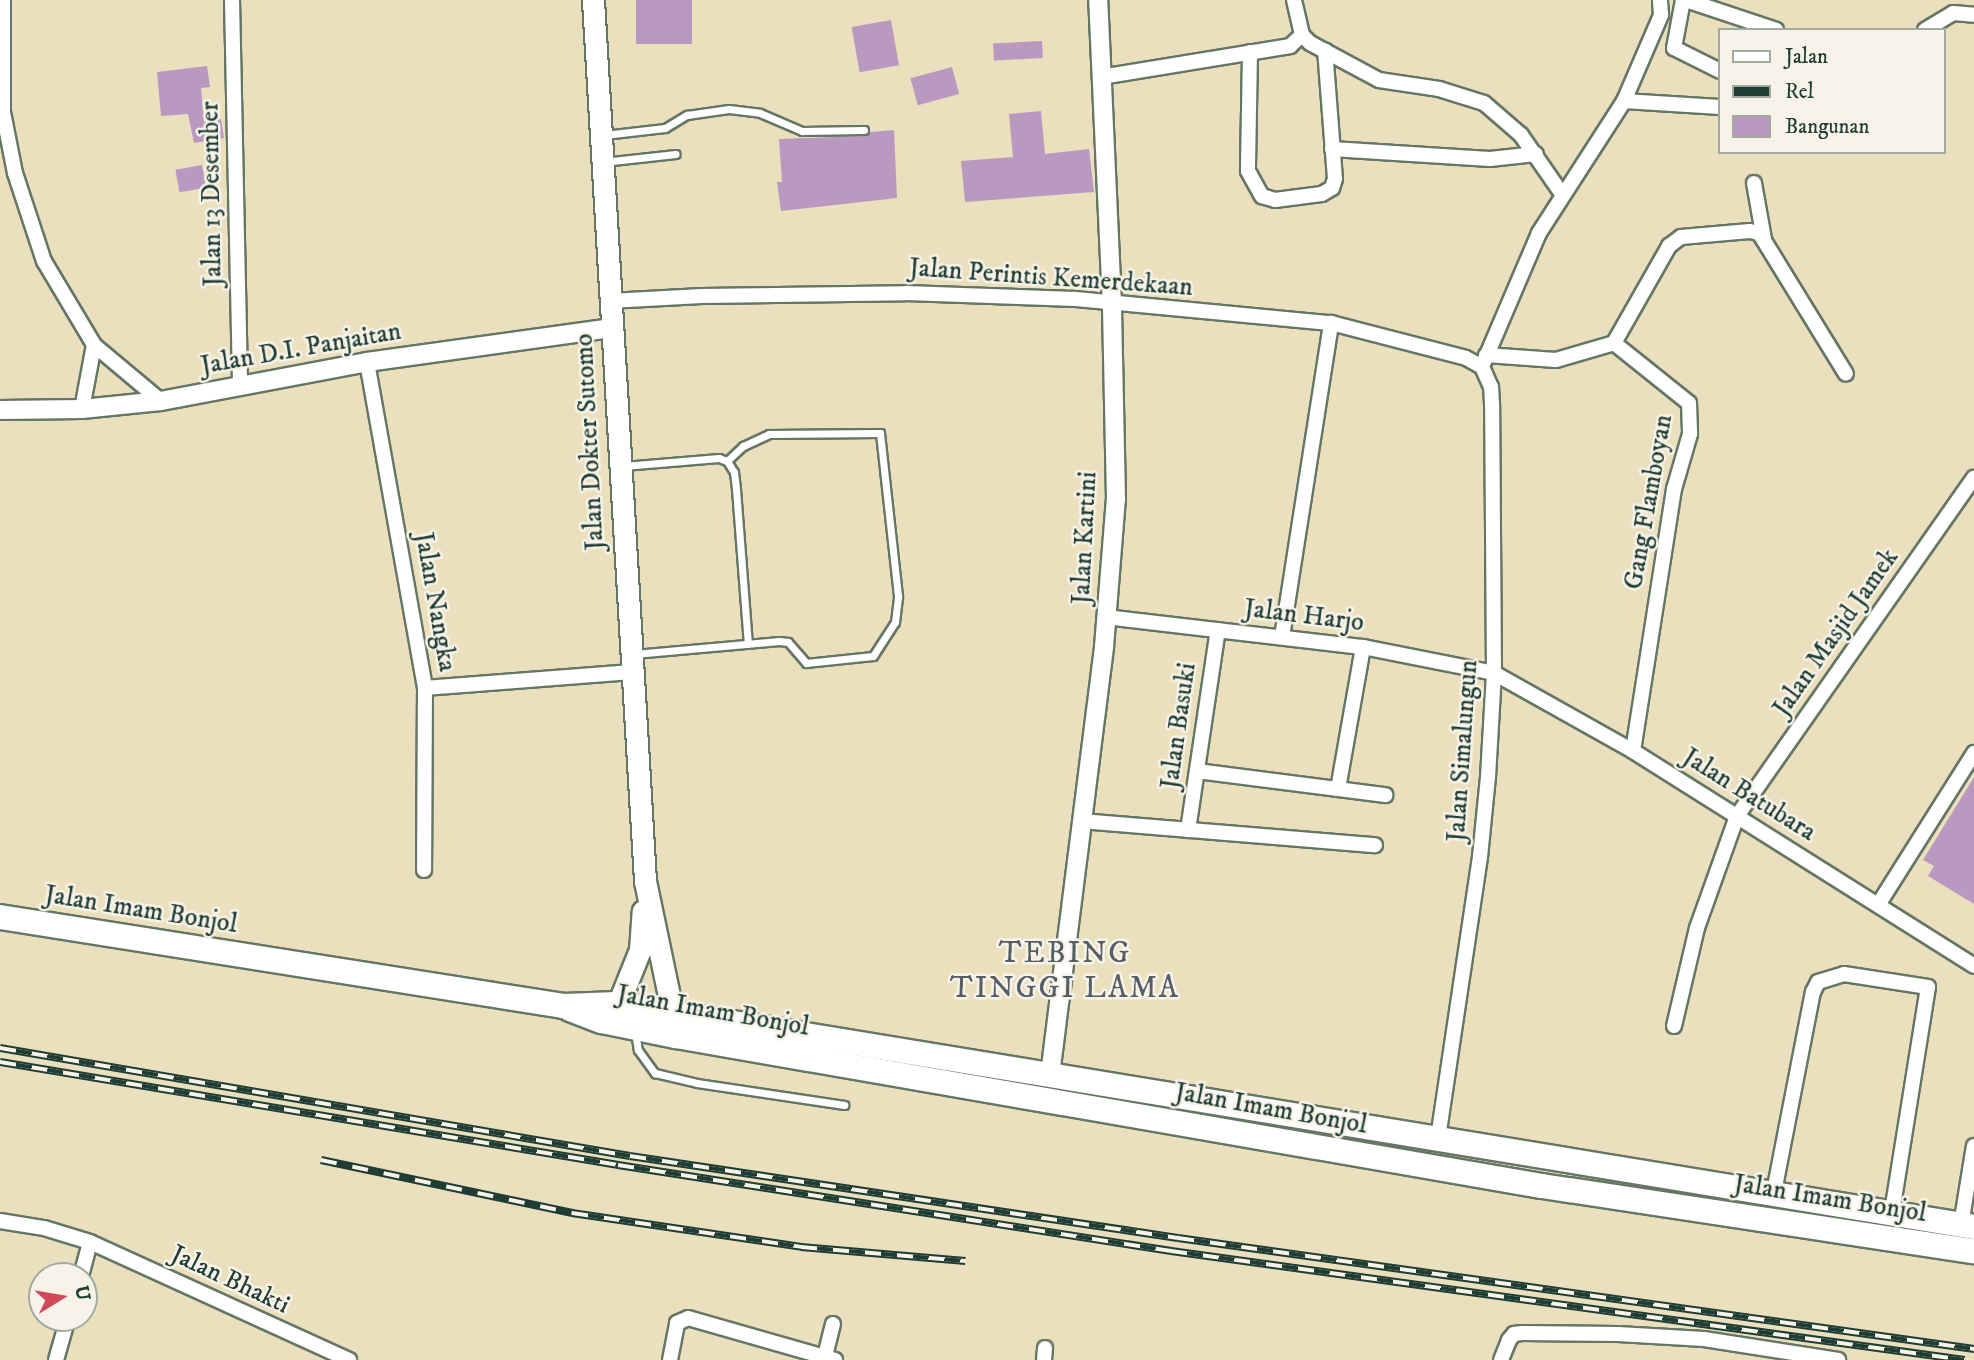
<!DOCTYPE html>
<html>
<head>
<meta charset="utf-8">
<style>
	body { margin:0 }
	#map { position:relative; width:1974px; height:1360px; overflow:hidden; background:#eae0be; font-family:"IM FELL DW Pica",serif }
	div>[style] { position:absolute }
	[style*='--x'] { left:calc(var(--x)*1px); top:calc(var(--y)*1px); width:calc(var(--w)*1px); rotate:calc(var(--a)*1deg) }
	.building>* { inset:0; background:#ba99c0; transform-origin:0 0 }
	.roads { filter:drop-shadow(2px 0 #667664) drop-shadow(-2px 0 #667664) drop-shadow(0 2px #667664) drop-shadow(0 -2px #667664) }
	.service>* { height:7px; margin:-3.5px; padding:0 3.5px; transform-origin:3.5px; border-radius:3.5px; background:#fff }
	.minor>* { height:14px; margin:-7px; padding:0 7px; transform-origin:7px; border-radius:7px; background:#fff }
	.tertiary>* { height:18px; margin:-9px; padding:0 9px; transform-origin:9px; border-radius:9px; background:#fff }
	.secondary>* { height:21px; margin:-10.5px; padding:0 10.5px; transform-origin:10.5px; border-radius:10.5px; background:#fff }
	.trunk>* { height:24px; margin:-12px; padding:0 12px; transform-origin:12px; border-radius:12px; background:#fff }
	.rail>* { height:8px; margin-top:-4px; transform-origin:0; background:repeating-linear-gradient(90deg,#f7f3e8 0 16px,#1f3d34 0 32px); box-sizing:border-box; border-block:2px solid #1f3d34 }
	span { translate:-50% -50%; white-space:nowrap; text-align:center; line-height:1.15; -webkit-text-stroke:5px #f7f3e8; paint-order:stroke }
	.street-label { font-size:26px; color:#1f3d34 }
	.quarter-label { font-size:30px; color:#555d65; letter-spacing:2px }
	.legend { position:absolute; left:1718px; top:28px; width:228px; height:126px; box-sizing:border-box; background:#f7f3e8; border:2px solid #a1aaa0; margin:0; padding:9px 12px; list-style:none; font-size:21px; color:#1f3d34 }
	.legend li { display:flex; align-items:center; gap:14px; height:35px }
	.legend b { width:35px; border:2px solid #a1aaa0 }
	.north { position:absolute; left:28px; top:1262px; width:70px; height:70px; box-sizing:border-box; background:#f7f3e8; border:2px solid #a1aaa0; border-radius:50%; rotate:79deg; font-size:19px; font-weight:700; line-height:28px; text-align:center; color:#1f3d34 }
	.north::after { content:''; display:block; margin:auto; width:24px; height:32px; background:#d1495b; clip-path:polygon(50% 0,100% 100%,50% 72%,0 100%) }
</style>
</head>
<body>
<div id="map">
	<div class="building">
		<div style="left:636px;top:0;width:56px;height:44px"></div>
		<div style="left:891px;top:20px;width:46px;height:40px;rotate:80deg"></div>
		<div style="left:1042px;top:41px;width:17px;height:49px;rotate:87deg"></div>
		<div style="clip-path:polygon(207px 66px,210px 87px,201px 88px,204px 122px,221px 119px,224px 138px,194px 143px,188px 114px,161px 116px,157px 72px)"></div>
		<div style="left:952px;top:67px;width:28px;height:43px;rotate:75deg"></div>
		<div style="clip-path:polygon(1041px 111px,1045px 154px,1089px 149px,1094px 192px,965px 202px,961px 161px,1013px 157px,1009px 114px)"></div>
		<div style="clip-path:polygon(894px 130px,897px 198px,781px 211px,777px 182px,782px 182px,779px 139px,864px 136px,870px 132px)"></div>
		<div style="left:202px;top:165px;width:23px;height:27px;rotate:80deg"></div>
		<div style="clip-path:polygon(1974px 777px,1974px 904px,1928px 876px,1934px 866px,1923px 860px)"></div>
	</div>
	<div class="roads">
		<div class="service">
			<div style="--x:604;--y:135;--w:61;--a:-6.5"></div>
			<div style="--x:665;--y:128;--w:26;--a:-31"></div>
			<div style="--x:687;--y:115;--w:42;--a:-8.1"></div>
			<div style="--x:729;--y:109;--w:31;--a:7"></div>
			<div style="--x:760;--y:113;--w:46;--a:23.2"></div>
			<div style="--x:802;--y:131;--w:62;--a:-0.9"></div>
			<div style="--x:603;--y:162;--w:73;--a:-6.3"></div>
			<div style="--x:623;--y:466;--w:96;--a:-4.8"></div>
			<div style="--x:719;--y:458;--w:9;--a:21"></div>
			<div style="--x:727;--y:461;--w:13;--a:58"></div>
			<div style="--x:734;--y:472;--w:17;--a:83"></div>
			<div style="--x:736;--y:489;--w:155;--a:85.6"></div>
			<div style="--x:634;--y:654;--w:146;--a:-5.1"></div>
			<div style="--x:779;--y:641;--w:9;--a:6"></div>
			<div style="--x:788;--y:642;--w:28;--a:49"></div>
			<div style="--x:806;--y:663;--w:67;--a:-6"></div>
			<div style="--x:873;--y:656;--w:40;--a:-57.1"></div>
			<div style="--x:895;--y:622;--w:26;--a:-83"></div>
			<div style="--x:898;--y:596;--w:164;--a:-96.3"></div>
			<div style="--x:880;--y:433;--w:111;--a:179.5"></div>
			<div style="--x:769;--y:434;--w:29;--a:155"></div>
			<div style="--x:743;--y:446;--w:22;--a:137"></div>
			<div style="--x:635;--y:1032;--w:18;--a:81"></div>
			<div style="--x:638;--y:1050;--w:29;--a:54"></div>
			<div style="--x:655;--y:1073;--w:43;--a:13.4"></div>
			<div style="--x:697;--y:1083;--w:149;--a:8.5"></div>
		</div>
		<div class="minor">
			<div style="--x:3;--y:0;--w:112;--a:90"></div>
			<div style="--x:3;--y:112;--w:62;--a:78.9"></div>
			<div style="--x:15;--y:173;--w:93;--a:71.8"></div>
			<div style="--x:44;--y:261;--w:98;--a:59.2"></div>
			<div style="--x:94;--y:345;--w:87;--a:39.9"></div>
			<div style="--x:232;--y:0;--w:388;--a:88.8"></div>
			<div style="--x:1294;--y:0;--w:36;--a:77"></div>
			<div style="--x:1302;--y:35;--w:11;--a:45"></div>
			<div style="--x:1310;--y:43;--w:78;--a:28.2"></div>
			<div style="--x:1379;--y:80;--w:61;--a:8.5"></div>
			<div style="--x:1439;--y:89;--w:47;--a:17.3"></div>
			<div style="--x:1484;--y:103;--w:49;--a:40.9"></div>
			<div style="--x:1521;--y:135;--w:72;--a:55.2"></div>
			<div style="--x:1683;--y:0;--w:49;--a:100.6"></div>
			<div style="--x:1674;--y:48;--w:51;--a:26.6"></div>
			<div style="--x:1686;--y:0;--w:95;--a:18.4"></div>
			<div style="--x:1925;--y:30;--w:33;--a:-31"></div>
			<div style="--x:1953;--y:13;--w:21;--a:5"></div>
			<div style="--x:1250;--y:52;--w:119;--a:91"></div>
			<div style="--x:1248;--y:171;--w:29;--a:61"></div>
			<div style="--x:1262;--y:196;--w:14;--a:17"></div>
			<div style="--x:1275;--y:200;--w:47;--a:-7.3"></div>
			<div style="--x:1322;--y:194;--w:12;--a:-31"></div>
			<div style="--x:1332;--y:188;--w:9;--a:-72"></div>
			<div style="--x:1335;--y:179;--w:129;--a:-94.4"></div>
			<div style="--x:1101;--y:77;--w:192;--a:-9.3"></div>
			<div style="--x:1290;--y:46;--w:16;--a:-43"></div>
			<div style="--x:1624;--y:101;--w:96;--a:3.6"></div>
			<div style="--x:1332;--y:149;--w:158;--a:3.6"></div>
			<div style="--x:1490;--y:159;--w:46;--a:-6.2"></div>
			<div style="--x:1754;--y:183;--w:57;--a:79.9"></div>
			<div style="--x:609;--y:301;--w:93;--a:-3.1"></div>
			<div style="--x:702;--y:296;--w:204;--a:-0.8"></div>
			<div style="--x:906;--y:293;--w:169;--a:2"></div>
			<div style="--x:1075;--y:299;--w:257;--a:5.4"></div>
			<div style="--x:1331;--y:323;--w:139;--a:14.5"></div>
			<div style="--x:1466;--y:358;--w:18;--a:29"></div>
			<div style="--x:1614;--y:343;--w:112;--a:-60.4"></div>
			<div style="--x:1669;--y:246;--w:15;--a:-37"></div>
			<div style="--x:1681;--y:237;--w:69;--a:-5"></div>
			<div style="--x:1750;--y:231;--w:9;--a:13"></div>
			<div style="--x:1759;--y:233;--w:7;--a:56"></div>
			<div style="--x:1763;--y:239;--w:158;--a:58.4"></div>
			<div style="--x:1486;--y:355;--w:70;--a:4.1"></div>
			<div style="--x:1556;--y:360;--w:60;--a:-16.3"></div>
			<div style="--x:1614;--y:343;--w:96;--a:38.7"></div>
			<div style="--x:1689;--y:403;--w:31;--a:88"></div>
			<div style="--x:1690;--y:434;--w:57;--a:106.2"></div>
			<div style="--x:1674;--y:489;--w:265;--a:98.9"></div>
			<div style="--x:367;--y:362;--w:331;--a:79.9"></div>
			<div style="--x:425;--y:688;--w:182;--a:90.3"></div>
			<div style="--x:1484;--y:362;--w:140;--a:-66.9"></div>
			<div style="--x:1539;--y:233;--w:157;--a:-57.2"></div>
			<div style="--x:1624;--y:101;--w:94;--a:-66.7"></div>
			<div style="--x:1661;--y:15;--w:15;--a:-94"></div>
			<div style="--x:82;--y:409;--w:65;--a:-79.4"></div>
			<div style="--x:1106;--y:617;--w:259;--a:6.7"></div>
			<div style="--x:1363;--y:647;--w:134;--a:11.2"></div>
			<div style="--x:1494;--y:673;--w:159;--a:29.3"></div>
			<div style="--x:1633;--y:751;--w:403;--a:32.2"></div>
			<div style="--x:1282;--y:637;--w:318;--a:-81.1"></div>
			<div style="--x:425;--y:688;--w:207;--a:-4.4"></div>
			<div style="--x:1197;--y:771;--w:190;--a:7.3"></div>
			<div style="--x:1338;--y:789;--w:144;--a:-80"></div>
			<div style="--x:1081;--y:821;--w:295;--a:4.7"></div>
			<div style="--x:1188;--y:830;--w:202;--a:-81.5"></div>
			<div style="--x:1878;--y:905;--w:180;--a:-57.7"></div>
			<div style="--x:1674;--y:1026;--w:101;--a:-76.8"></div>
			<div style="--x:1697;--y:928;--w:119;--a:-70.3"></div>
			<div style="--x:1737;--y:816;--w:413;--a:-55"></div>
			<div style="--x:1438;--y:1138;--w:284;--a:-81.5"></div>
			<div style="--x:1480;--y:857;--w:80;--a:-84.3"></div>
			<div style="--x:1488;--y:777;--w:104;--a:-86.7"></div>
			<div style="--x:1494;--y:673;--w:269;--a:-90.4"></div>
			<div style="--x:1492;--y:404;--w:17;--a:-93"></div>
			<div style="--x:1491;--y:387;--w:22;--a:-114"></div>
			<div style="--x:1774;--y:1192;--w:204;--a:-79"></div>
			<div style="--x:1813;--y:992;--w:11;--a:-63"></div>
			<div style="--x:1818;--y:982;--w:27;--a:-17"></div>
			<div style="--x:1844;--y:974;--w:85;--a:8.8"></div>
			<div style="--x:1928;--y:987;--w:229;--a:99.1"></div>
			<div style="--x:0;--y:1221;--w:45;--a:9"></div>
			<div style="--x:44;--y:1228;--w:48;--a:16.9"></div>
			<div style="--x:90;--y:1242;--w:285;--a:24.5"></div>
			<div style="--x:1961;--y:1225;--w:80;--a:-80.7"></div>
			<div style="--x:81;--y:1276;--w:35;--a:-75"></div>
			<div style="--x:56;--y:1360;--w:44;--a:-74.1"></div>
			<div style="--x:670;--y:1360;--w:38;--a:-79"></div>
			<div style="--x:677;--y:1323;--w:12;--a:-24"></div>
			<div style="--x:688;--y:1318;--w:153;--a:15.9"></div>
			<div style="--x:824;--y:1360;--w:37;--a:-76"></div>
			<div style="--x:1044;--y:1360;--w:12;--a:-85"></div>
			<div style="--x:1501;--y:1360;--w:22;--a:-68"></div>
			<div style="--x:1509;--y:1340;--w:8;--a:-50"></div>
			<div style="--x:1514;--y:1334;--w:8;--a:-7"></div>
			<div style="--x:1522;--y:1333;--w:96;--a:0.6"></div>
			<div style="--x:1618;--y:1334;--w:86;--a:3.3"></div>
			<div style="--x:1704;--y:1339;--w:136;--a:8.9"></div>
		</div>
		<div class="tertiary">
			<div style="--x:0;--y:410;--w:82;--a:-0.7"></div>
			<div style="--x:82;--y:409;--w:79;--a:-5.8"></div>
			<div style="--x:161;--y:401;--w:210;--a:-10.7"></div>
			<div style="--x:367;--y:362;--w:246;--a:-7.9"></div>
			<div style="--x:1050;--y:1075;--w:431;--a:-82.8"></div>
			<div style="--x:1104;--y:647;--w:148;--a:-85.4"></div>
			<div style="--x:1116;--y:499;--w:195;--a:-91.2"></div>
			<div style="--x:1112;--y:304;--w:304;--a:-92.6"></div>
		</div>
		<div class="secondary">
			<div style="--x:593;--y:0;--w:883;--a:86.62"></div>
			<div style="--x:645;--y:881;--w:151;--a:78.2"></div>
			<div style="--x:613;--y:1017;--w:72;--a:-68.1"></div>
			<div style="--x:640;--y:950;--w:39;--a:-86"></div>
		</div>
		<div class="trunk">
			<div style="--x:0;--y:917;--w:570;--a:8.98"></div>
			<div style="--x:563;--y:1006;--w:54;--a:-2.1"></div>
			<div style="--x:617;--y:1004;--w:1375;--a:9.33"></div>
			<div style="--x:570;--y:1009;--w:34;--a:21"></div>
			<div style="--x:602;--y:1021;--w:76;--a:11.5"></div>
			<div style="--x:676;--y:1036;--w:879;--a:9.83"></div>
			<div style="--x:1542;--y:1186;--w:437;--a:8.6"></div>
		</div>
	</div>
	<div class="rail">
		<div style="--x:0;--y:1048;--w:639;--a:9.73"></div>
		<div style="--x:630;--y:1156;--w:554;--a:8.51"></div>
		<div style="--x:1178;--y:1238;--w:804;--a:7.94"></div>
		<div style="--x:0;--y:1062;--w:627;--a:9.46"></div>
		<div style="--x:618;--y:1165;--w:560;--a:8.84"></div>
		<div style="--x:1171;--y:1251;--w:801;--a:7.82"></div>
		<div style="--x:321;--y:1160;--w:257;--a:11.9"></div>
		<div style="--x:572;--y:1213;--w:232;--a:8.4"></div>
		<div style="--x:801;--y:1247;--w:165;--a:4.9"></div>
	</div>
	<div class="street-label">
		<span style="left:212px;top:194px;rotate:-91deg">Jalan 13 Desember</span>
		<span style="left:1051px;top:278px;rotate:4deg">Jalan Perintis Kemerdekaan</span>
		<span style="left:301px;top:349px;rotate:-10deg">Jalan D.I. Panjaitan</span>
		<span style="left:590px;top:442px;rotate:-93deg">Jalan Dokter Sutomo</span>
		<span style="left:1649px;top:502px;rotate:-80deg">Gang Flamboyan</span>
		<span style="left:1085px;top:538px;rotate:-87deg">Jalan Kartini</span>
		<span style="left:435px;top:602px;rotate:80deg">Jalan Nangka</span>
		<span style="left:1304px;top:616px;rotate:7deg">Jalan Harjo</span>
		<span style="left:1836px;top:633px;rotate:-55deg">Jalan Masjid Jamek</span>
		<span style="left:1179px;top:726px;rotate:-82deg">Jalan Basuki</span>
		<span style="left:1463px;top:751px;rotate:-86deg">Jalan Simalungun</span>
		<span style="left:1749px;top:795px;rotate:32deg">Jalan Batubara</span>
		<span style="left:141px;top:910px;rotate:9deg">Jalan Imam Bonjol</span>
		<span style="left:713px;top:1011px;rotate:10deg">Jalan Imam Bonjol</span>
		<span style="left:1271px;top:1109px;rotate:10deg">Jalan Imam Bonjol</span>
		<span style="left:1830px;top:1199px;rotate:9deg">Jalan Imam Bonjol</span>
		<span style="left:230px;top:1280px;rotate:25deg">Jalan Bhakti</span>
	</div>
	<div class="quarter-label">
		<span style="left:1065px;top:971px">TEBING<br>TINGGI LAMA</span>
	</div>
	<ul class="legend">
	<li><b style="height:9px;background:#fff"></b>Jalan</li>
	<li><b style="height:9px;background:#1f3d34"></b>Rel</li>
	<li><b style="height:19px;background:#ba99c0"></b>Bangunan</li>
	</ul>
	<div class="north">U</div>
</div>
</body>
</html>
